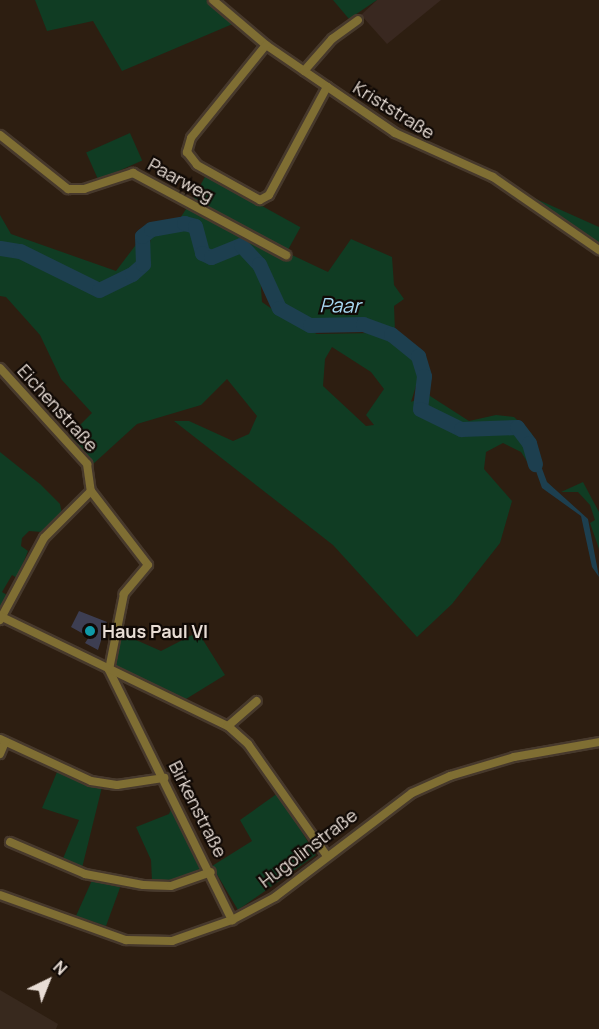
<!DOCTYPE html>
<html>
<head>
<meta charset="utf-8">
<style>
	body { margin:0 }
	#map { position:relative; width:599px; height:1029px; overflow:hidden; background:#2d1e11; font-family:Manrope,sans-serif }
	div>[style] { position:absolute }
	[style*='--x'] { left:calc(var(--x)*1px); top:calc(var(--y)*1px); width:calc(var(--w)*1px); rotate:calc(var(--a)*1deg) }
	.industrial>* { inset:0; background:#392820 }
	.education>* { inset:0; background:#38291e }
	.green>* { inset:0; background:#103c23; transform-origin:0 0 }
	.water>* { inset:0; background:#1d3f4f }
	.river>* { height:15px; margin:-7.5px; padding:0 7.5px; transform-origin:7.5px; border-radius:7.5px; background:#1d3f4f }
	.building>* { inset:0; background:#3d3e52 }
	.roads { filter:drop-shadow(2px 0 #47392c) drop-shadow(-2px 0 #47392c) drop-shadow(0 2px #47392c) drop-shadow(0 -2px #47392c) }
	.minor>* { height:8px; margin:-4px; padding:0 4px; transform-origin:4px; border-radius:4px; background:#7f6e33 }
	.dots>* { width:16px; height:16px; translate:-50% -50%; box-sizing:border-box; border:3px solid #100905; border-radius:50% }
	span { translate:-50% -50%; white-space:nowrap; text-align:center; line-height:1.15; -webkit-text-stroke:4.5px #100905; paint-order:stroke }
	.street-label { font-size:18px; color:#e8ddd5 }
	.poi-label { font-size:18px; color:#e8ddd5; font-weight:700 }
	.left { translate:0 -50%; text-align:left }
	.water-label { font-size:20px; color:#a7d7f0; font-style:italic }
	.north { position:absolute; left:18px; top:951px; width:60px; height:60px; -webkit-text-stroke:4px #100905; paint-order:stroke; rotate:43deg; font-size:16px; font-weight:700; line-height:24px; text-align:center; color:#e8ddd5 }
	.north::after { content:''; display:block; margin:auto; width:21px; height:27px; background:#e8ddd5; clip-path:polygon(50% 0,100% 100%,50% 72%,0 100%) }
</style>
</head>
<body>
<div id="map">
	<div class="industrial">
		<div style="clip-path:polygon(377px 0,441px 0,387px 44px,361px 15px)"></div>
	</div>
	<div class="education">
		<div style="clip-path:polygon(0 990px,58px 1024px,56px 1029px,0 1029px)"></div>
	</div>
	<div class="green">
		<div style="clip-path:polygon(35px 0,209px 0,235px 23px,122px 71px,93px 21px,47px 31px)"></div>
		<div style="clip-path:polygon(333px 0,377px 0,349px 19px)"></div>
		<div style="left:130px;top:133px;width:30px;height:48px;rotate:66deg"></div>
		<div style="left:206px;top:175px;width:108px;height:31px;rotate:29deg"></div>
		<div style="clip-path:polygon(514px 189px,599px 227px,599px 243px,562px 220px)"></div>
		<div style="clip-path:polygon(188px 206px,328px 272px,351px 239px,392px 257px,394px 285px,404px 299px,394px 306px,395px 331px,365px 322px,313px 322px,283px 304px,273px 291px,269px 271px,245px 244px,233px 242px,211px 253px,203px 248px,200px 229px,179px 220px)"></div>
		<div style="clip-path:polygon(evenodd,0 215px,11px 234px,116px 271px,138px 242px,140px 262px,128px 274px,135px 279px,147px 269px,151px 235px,191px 228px,198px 257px,206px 263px,240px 249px,260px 274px,262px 302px,289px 321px,317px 334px,374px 333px,403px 347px,416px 360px,420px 373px,411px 402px,427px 394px,469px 421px,496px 415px,514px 417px,532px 434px,534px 447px,527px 446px,532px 469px,521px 452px,503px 443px,486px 452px,484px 469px,512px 501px,500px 543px,452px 604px,417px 637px,333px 545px,174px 421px,189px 421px,233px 441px,249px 434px,257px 416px,227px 379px,201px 405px,137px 424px,92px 465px,68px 437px,92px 413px,61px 379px,40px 335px,6px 297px,0 296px,0 215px,332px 347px,371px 372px,384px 389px,366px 415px,374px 425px,366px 426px,323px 386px,325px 359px,332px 347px)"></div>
		<div style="clip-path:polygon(0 452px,40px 484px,60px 504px,62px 514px,42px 532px,29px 531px,22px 538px,21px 546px,28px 551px,17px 578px,12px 575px,2px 592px,7px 595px,0 608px)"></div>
		<div style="clip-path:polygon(583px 482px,599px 512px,599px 549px,590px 523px,595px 520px,590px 505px,578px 492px,561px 492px)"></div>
		<div style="clip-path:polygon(118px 632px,161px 651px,198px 632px,225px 675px,186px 699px,116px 668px)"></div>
		<div style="clip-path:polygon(57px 772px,102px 787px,82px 868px,62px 861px,79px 820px,42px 808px)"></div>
		<div style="clip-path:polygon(278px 793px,316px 855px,238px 910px,212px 866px,252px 841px,240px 820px)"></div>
		<div style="clip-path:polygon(173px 805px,204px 869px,175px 880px,152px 881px,151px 860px,136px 827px,169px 814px)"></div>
		<div style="clip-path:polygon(93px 878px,121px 885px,106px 926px,76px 916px)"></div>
	</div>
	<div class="water">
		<div style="clip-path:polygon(527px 446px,534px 447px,547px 482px,588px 519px,599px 577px,592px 567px,581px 516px,542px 488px)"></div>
	</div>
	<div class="river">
		<div style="--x:0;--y:248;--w:20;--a:9"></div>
		<div style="--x:20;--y:251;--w:88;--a:26.3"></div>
		<div style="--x:99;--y:290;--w:37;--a:-26"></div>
		<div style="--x:132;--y:274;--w:15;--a:-42"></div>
		<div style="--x:143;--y:264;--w:28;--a:-92"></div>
		<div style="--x:142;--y:236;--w:11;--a:-38"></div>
		<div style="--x:151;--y:229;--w:34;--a:-10"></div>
		<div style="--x:184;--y:223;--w:11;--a:15"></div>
		<div style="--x:195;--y:226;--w:28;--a:75"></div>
		<div style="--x:202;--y:253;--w:10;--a:24"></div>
		<div style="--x:211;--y:257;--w:32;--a:-22"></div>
		<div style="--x:241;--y:245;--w:26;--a:47"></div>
		<div style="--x:259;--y:264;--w:48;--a:65.6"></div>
		<div style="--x:279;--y:308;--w:35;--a:29"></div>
		<div style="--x:310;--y:325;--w:53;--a:-1.1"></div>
		<div style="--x:363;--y:324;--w:30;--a:20"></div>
		<div style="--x:391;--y:334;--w:35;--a:39"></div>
		<div style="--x:418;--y:356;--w:21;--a:73"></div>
		<div style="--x:424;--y:376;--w:33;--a:97"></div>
		<div style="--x:420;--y:409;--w:46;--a:26"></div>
		<div style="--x:461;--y:429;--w:56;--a:-2"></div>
		<div style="--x:517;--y:427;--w:20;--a:53"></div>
		<div style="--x:529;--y:443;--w:22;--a:74"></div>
	</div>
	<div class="building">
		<div style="clip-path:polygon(79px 611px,107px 622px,98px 650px,85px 643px,89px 637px,71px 627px)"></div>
	</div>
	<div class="roads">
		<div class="minor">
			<div style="--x:213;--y:0;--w:70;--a:40.3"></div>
			<div style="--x:266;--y:45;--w:156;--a:34.3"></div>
			<div style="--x:395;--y:133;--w:107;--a:24.2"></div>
			<div style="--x:493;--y:177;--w:129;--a:34.6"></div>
			<div style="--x:266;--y:45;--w:119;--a:128.9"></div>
			<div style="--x:191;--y:138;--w:15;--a:106"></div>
			<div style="--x:187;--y:152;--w:16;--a:52"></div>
			<div style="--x:197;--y:165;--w:72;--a:29.1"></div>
			<div style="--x:260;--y:200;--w:10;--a:-29"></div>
			<div style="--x:269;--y:195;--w:123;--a:-61.8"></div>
			<div style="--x:304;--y:71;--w:43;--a:-48.8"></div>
			<div style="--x:332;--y:39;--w:32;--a:-36"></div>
			<div style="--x:0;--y:135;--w:87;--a:38.5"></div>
			<div style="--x:68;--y:189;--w:16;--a:0"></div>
			<div style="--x:84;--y:189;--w:52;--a:-18.1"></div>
			<div style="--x:133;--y:173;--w:174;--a:28.2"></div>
			<div style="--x:0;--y:368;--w:130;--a:47.8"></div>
			<div style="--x:87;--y:464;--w:27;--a:82"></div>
			<div style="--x:91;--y:491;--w:66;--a:135"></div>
			<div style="--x:44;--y:538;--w:93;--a:118.2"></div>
			<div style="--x:91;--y:491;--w:93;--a:52.4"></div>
			<div style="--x:148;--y:565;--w:38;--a:130"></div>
			<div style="--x:124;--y:594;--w:77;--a:101.2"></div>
			<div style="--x:109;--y:670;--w:279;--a:63.8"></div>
			<div style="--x:0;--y:616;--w:253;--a:25.8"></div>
			<div style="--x:228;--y:726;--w:27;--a:42"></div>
			<div style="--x:248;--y:744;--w:137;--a:54.8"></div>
			<div style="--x:228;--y:726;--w:38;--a:-41"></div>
			<div style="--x:0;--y:739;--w:100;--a:24.8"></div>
			<div style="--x:91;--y:781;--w:26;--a:9"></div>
			<div style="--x:117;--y:785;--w:48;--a:-8.5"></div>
			<div style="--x:0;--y:754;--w:13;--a:-67"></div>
			<div style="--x:10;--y:842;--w:82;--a:23.1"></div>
			<div style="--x:85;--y:874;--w:59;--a:10.7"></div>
			<div style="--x:143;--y:885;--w:28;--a:2"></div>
			<div style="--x:171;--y:886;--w:42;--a:-19.3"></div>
			<div style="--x:0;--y:895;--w:134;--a:19.7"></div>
			<div style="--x:126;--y:940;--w:46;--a:1.2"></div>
			<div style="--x:172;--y:941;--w:64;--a:-19.3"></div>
			<div style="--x:232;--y:920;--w:49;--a:-28.1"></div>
			<div style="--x:275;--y:897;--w:172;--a:-37.2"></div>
			<div style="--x:412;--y:793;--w:42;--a:-24.1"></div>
			<div style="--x:450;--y:776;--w:67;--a:-16.5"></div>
			<div style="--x:514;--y:757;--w:86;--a:-10"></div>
		</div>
	</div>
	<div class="dots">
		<div style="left:90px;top:631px;background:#0f9aa8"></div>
	</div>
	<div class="street-label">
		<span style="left:394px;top:110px;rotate:32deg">Kriststraße</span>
		<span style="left:181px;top:180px;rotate:29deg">Paarweg</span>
		<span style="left:58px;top:408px;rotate:48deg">Eichenstraße</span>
		<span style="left:198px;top:809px;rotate:63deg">Birkenstraße</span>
		<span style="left:308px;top:848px;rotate:-37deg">Hugolinstraße</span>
	</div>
	<div class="poi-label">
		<span class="left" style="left:102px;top:631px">Haus Paul VI</span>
	</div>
	<div class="water-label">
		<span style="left:340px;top:305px;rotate:1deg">Paar</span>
	</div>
	<div class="north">N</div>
</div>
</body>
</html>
